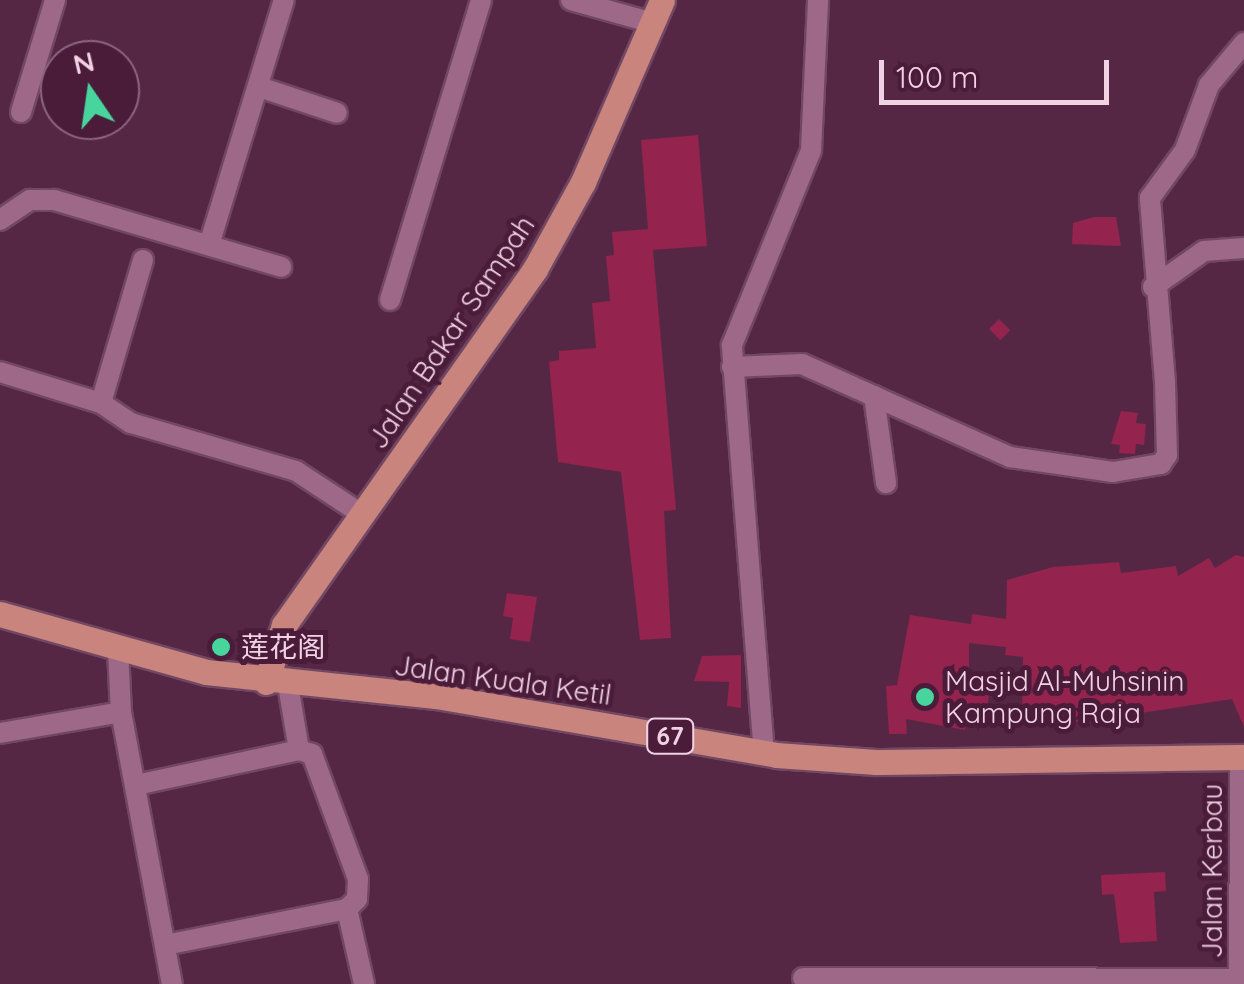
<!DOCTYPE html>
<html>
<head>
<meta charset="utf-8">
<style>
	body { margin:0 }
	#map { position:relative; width:1244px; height:984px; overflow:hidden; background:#562745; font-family:Quicksand,"Noto Sans SC",sans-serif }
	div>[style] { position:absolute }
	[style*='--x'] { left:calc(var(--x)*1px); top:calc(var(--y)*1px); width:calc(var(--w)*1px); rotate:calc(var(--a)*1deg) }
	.building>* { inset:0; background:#94234d; transform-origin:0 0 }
	.roads { filter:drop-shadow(2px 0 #714762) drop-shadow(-2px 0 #714762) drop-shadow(0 2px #714762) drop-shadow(0 -2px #714762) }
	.minor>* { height:20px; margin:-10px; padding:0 10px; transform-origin:10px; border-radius:10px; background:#9e6888 }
	.major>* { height:25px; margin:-12.5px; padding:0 12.5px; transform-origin:12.5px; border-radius:12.5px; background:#c9847d }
	.dots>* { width:28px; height:28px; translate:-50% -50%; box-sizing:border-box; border:5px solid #4a1c3a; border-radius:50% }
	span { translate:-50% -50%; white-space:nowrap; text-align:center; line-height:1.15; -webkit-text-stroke:10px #4a1c3a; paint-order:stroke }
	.shield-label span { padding:2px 8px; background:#4a1c3a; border:2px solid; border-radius:8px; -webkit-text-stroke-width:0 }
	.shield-label { font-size:25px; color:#f1d2e4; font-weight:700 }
	.street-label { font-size:28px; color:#f1d2e4 }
	.poi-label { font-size:28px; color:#f1d2e4 }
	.left { translate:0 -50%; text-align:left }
	.north { position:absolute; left:40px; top:40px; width:100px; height:100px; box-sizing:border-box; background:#4a1c3a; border:2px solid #8d657e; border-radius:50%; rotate:347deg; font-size:28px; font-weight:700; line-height:40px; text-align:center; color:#f1d2e4 }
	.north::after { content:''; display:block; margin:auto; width:35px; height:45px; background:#48d49d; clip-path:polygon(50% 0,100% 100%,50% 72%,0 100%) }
	.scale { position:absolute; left:879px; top:60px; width:230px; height:45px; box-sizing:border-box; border:5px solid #f1d2e4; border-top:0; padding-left:12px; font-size:30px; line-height:35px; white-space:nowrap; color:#f1d2e4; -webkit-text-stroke:8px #4a1c3a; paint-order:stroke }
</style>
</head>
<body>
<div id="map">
	<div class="building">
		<div style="clip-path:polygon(698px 135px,707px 246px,653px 250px,676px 510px,664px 511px,671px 638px,640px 640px,621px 472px,558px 462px,549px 362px,559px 360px,559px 351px,596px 348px,592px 303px,610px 301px,606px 256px,614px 255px,612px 232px,648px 229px,641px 140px)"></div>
		<div style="clip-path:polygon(1094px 217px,1116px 217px,1121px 246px,1072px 244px,1073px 223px)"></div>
		<div style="left:999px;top:319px;width:16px;height:14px;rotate:45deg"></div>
		<div style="clip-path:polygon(1121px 411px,1138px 413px,1136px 423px,1146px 424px,1144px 445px,1136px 444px,1135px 454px,1119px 453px,1120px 445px,1111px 444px)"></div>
		<div style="clip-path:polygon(1236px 555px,1244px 557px,1244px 727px,1232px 699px,1141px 713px,1143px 723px,1096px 725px,1022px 712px,1023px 657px,1005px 655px,1006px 647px,969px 643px,969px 673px,991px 676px,987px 711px,967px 709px,965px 730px,906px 719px,907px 734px,889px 734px,886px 686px,897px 685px,910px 615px,971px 624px,972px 614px,1006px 619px,1007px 580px,1053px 567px,1119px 562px,1121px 573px,1176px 566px,1178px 576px,1209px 558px,1215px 568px)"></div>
		<div style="clip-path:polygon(507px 593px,537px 597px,530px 642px,510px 639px,513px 618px,503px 616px)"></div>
		<div style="clip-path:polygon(741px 655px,741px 708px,727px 706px,729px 682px,694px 681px,702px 656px)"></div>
		<div style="clip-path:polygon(1165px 872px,1166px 891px,1154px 892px,1157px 941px,1120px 943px,1114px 894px,1102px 895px,1101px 875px)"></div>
	</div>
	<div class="roads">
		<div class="minor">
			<div style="--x:571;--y:0;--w:85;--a:15.7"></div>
			<div style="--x:259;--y:87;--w:82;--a:18.4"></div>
			<div style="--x:21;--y:112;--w:117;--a:-73.1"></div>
			<div style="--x:0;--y:220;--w:36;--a:-34"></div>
			<div style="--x:30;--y:200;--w:24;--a:0"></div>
			<div style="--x:54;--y:200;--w:237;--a:16.4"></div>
			<div style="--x:209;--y:245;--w:256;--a:-73"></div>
			<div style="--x:143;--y:260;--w:149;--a:106.4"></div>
			<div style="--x:101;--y:403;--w:36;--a:34"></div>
			<div style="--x:131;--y:423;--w:172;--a:16.2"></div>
			<div style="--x:296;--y:471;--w:80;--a:33.3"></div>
			<div style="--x:1153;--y:287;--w:62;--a:-35.2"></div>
			<div style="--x:1204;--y:251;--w:40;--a:-4.3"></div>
			<div style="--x:390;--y:300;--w:313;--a:-73.1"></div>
			<div style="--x:732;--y:367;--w:70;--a:-2.5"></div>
			<div style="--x:802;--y:364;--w:228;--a:24.1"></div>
			<div style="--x:1010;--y:457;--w:104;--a:8.3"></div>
			<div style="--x:1113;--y:472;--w:49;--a:-9.5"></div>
			<div style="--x:1161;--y:464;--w:11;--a:-56"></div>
			<div style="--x:1167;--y:455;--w:73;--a:-91.6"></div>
			<div style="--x:1165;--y:382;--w:185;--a:-94.7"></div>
			<div style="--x:1150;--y:198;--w:59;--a:-53.9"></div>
			<div style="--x:1185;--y:150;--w:69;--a:-69.7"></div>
			<div style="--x:1209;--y:85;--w:55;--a:-50.2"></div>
			<div style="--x:0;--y:372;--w:106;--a:17.1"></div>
			<div style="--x:874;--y:396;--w:88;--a:82.1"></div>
			<div style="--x:118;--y:649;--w:63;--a:87.3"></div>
			<div style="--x:121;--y:712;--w:277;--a:79.4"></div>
			<div style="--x:288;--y:685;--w:66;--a:80.4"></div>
			<div style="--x:0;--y:733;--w:123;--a:-9.8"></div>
			<div style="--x:764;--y:754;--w:410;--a:-94.5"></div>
			<div style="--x:732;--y:345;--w:210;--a:-67.9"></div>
			<div style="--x:811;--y:150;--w:150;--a:-87.3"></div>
			<div style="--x:136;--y:785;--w:167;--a:-12.1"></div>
			<div style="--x:299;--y:750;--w:14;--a:17"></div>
			<div style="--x:312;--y:754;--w:133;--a:69.8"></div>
			<div style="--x:358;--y:879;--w:20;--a:93"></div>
			<div style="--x:357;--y:899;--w:14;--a:135"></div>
			<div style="--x:165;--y:945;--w:186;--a:-11.2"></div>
			<div style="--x:347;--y:909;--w:77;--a:77.2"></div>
			<div style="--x:803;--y:978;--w:436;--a:0.1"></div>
			<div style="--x:1239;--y:984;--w:227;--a:-89.7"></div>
		</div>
		<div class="major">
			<div style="--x:0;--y:614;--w:214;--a:15.7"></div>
			<div style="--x:206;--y:672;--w:231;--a:6"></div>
			<div style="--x:436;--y:696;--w:345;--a:9.8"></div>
			<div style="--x:776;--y:755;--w:100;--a:4"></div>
			<div style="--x:876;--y:762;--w:368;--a:-0.8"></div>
			<div style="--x:266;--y:682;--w:60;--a:-72.5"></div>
			<div style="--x:284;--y:625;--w:436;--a:-54.8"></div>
			<div style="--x:535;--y:269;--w:99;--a:-61.1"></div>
			<div style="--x:583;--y:182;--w:198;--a:-66.5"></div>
		</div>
	</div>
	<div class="dots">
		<div style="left:221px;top:647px;background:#48d49d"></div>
		<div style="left:925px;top:697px;background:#48d49d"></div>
	</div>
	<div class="shield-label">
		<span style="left:670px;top:736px">67</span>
	</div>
	<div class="street-label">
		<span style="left:451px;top:332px;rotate:-56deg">Jalan Bakar Sampah</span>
		<span style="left:503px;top:680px;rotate:8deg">Jalan Kuala Ketil</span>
		<span style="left:1212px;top:871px;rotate:-90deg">Jalan Kerbau</span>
	</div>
	<div class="poi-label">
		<span class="left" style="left:241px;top:647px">莲花阁</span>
		<span class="left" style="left:945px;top:697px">Masjid Al-Muhsinin<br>Kampung Raja</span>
	</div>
	<div class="north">N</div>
	<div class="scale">100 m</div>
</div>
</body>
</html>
